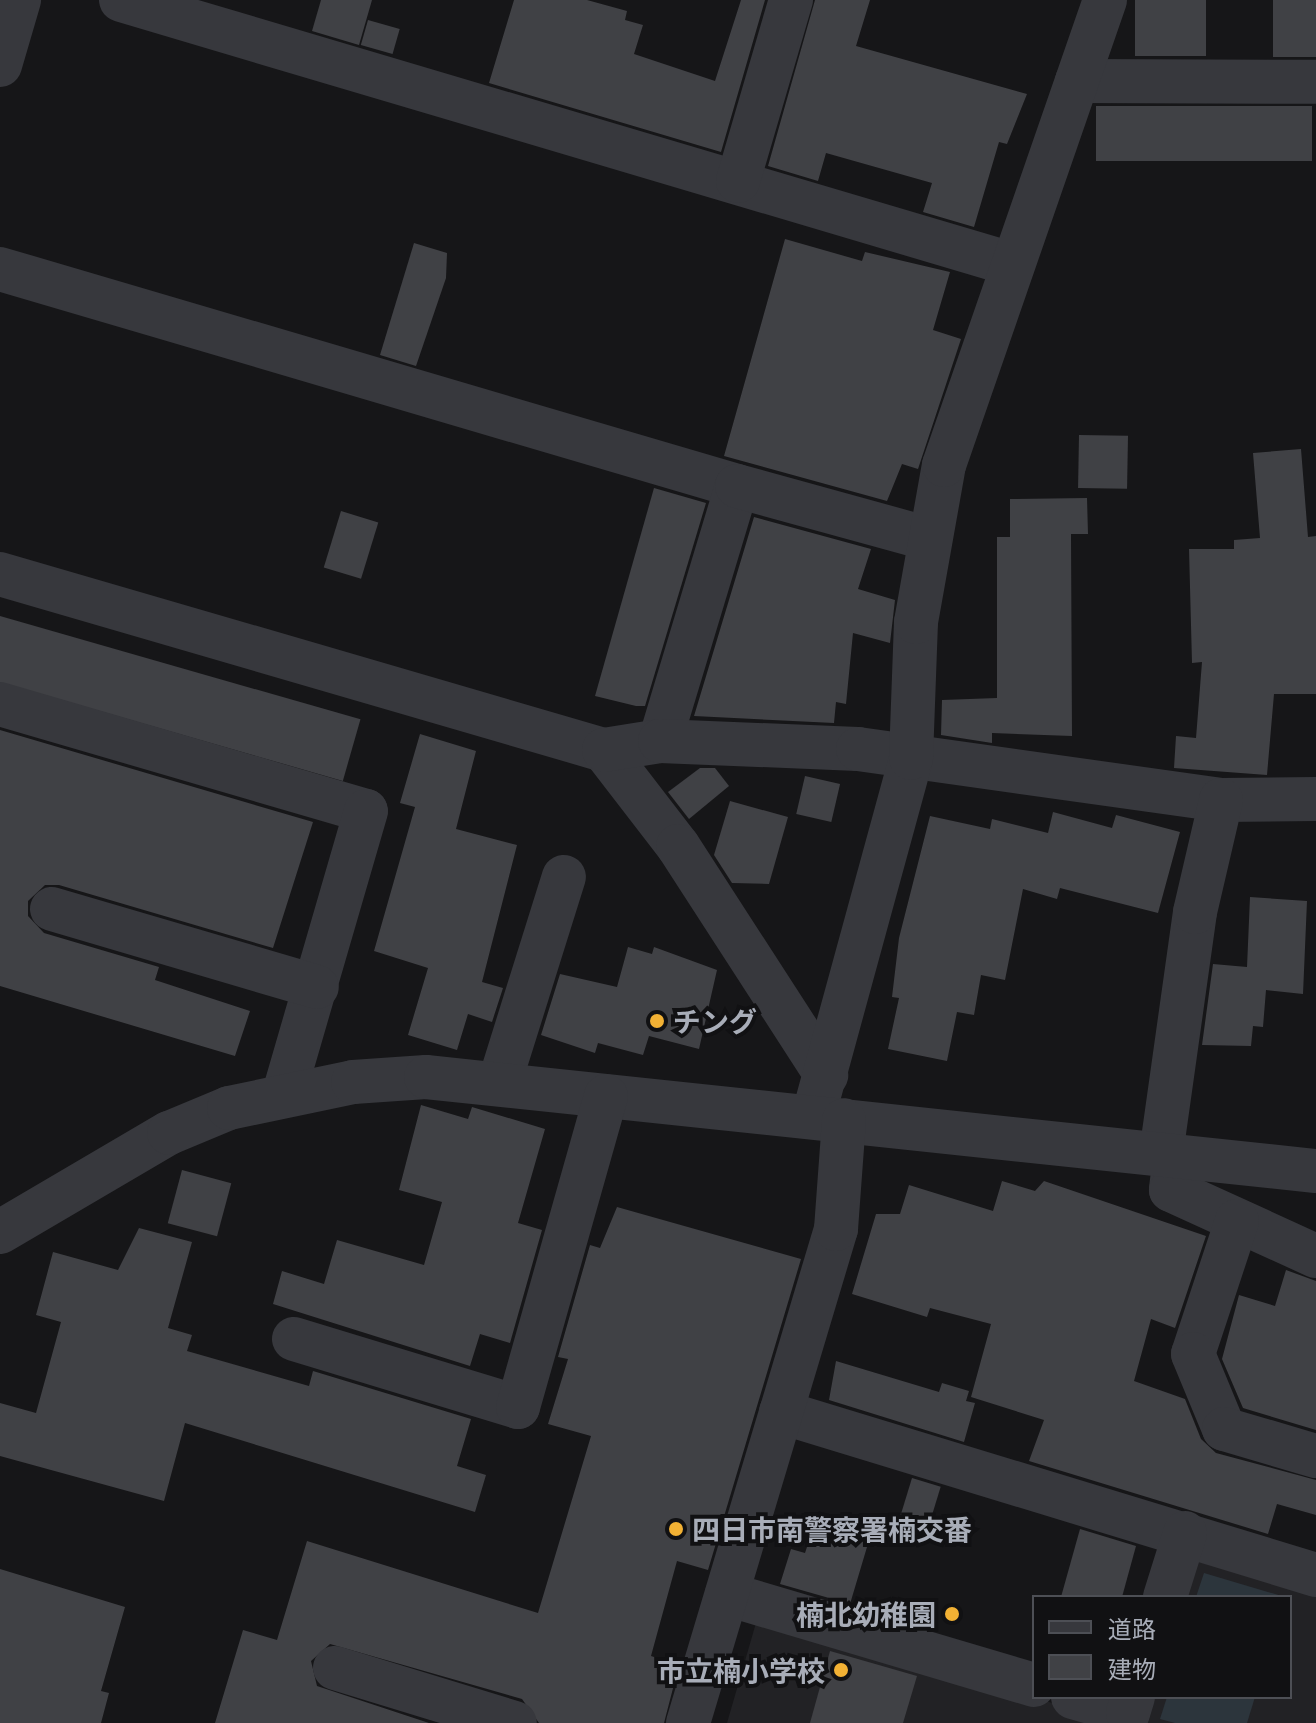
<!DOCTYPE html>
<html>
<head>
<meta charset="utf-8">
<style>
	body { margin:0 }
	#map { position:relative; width:1316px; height:1723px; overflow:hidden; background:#161618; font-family:"Open Sans","Noto Sans JP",sans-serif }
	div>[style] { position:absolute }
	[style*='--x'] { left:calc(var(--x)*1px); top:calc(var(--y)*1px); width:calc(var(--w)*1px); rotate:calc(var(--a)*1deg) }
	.built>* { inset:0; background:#222225 }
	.water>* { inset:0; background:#2c353c }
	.building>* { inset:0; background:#404145; transform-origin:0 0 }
	.minor>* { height:44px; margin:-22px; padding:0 22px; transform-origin:22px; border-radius:22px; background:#37383d }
	.dots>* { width:22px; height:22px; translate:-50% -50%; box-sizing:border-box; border:4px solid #111113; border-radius:50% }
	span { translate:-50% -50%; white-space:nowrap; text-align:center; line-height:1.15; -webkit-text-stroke:8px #111113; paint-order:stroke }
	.poi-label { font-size:28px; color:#a8adb8; font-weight:700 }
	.left { translate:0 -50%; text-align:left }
	.right { translate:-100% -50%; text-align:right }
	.legend { position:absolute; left:1032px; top:1595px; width:260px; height:104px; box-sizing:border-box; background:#111113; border:2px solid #4d4f55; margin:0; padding:10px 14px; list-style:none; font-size:24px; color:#a8adb8 }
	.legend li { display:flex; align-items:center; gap:16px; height:40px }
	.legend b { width:40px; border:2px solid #4d4f55 }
</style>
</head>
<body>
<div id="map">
	<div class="built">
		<div style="clip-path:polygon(1187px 1545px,1316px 1584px,1316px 1723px,1135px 1723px,1142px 1697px,1290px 1697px,1290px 1597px,1172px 1597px)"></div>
		<div style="clip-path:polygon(758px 1616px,1120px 1723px,727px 1723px)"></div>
	</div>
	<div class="water">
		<div style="clip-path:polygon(1204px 1573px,1285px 1597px,1196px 1597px)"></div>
		<div style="clip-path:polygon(1167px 1697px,1255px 1697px,1247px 1723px,1175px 1723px,1160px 1719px)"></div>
	</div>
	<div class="building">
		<div style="clip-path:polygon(321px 0,372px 0,359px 45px,312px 31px)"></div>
		<div style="clip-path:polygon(514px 0,587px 0,627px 11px,625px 20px,643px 25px,634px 54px,715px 81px,741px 0,765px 0,721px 152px,489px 83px)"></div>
		<div style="clip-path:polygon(815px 0,870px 0,856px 46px,1027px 94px,1007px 144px,999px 142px,974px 227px,923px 212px,932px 183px,826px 153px,818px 181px,768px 166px)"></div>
		<div style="left:1135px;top:0;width:71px;height:56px"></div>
		<div style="left:1273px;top:0;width:43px;height:57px"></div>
		<div style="left:368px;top:20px;width:33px;height:26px;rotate:16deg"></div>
		<div style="left:1096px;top:106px;width:216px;height:55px"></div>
		<div style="clip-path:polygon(785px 239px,862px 261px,865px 252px,950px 272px,933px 330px,961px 339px,918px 469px,902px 464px,887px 501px,724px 456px)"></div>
		<div style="clip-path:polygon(414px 243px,447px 253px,446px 278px,416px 366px,380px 355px)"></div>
		<div style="left:1079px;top:435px;width:49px;height:53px;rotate:1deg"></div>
		<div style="clip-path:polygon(1301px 449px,1308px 537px,1316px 536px,1316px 694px,1274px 694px,1267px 775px,1174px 768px,1176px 736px,1196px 738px,1202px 662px,1192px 663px,1189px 549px,1234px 549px,1234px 540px,1260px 538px,1253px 453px)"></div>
		<div style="clip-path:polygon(654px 488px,706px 503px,645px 706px,636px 706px,595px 696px)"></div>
		<div style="clip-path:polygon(1087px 498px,1088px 534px,1071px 534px,1072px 736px,992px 733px,992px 743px,941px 735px,942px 700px,997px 698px,997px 537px,1010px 537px,1010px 499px)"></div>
		<div style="left:341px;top:511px;width:39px;height:59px;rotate:17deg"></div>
		<div style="clip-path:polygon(754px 517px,871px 549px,858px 589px,895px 600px,890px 643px,853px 633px,846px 704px,836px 702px,834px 723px,694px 716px)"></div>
		<div style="left:0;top:616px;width:375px;height:64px;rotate:16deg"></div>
		<div style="clip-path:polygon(0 730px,313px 822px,273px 948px,59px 885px,45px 885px,28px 901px,28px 916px,44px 933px,159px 967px,155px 980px,250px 1011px,235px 1056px,0 986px)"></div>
		<div style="clip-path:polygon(420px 734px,476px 751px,456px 829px,517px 845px,482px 982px,503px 988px,492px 1022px,468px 1014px,457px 1050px,408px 1035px,428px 968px,374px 951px,415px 807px,400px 803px)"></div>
		<div style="clip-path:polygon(700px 768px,715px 768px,729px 786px,689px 819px,668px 792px)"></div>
		<div style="left:805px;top:776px;width:36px;height:39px;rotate:13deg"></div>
		<div style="clip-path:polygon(730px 801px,788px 817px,769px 884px,732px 883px,714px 855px)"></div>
		<div style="clip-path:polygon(1053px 812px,1112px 828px,1116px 815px,1180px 832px,1158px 913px,1060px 888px,1057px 899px,1023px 889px,1005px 980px,981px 975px,974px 1015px,957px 1012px,947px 1061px,888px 1049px,899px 998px,892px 997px,899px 938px,930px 816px,990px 829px,992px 819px,1048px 833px)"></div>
		<div style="clip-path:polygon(1250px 897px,1307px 901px,1303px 994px,1266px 990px,1263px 1027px,1253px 1026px,1251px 1046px,1202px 1045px,1213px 964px,1247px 967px)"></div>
		<div style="clip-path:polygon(628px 947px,652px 954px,654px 947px,717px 970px,699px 1049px,649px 1036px,643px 1055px,598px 1043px,595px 1053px,541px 1035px,560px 974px,617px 987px)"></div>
		<div style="clip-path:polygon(421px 1105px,468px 1119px,472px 1107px,545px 1129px,518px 1223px,542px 1230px,510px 1343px,480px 1334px,470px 1366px,273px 1304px,282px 1271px,324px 1284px,337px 1240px,424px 1265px,442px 1202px,399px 1190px)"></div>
		<div style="left:182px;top:1170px;width:51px;height:55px;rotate:15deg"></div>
		<div style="clip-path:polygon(1002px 1181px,1035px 1191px,1044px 1181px,1206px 1236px,1175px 1328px,1151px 1319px,1134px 1381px,1185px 1399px,1201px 1439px,1216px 1453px,1316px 1480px,1316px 1515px,1277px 1504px,1268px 1534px,1029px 1461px,1044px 1420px,971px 1397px,991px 1324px,930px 1308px,927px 1317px,852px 1294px,876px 1214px,900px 1214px,909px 1185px,993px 1211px)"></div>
		<div style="clip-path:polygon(617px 1207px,801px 1259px,708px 1570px,677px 1561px,651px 1656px,679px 1665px,664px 1723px,539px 1723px,522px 1699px,330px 1644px,311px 1661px,317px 1686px,429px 1723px,215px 1723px,243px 1630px,277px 1640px,307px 1541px,538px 1613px,591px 1436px,548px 1424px,568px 1359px,558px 1357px,590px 1245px,600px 1248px)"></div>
		<div style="clip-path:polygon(139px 1228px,192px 1242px,168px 1328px,192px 1335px,187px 1351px,309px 1386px,313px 1371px,471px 1419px,457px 1466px,486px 1475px,475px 1512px,185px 1423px,164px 1501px,0 1456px,0 1403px,36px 1413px,61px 1322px,36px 1315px,53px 1252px,118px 1270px)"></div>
		<div style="clip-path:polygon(1286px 1270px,1316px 1281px,1316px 1430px,1243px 1408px,1222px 1359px,1239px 1295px,1275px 1306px)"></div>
		<div style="clip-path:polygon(836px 1361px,939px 1392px,942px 1383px,969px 1391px,966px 1401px,975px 1403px,964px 1442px,829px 1400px)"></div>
		<div style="left:912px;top:1478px;width:30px;height:39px;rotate:17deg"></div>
		<div style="clip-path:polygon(816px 1520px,870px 1537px,850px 1604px,780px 1584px,791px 1549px,805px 1553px)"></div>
		<div style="clip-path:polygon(1080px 1529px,1136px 1546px,1122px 1597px,1061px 1597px)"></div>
		<div style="clip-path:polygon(0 1569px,125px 1607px,101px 1691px,109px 1693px,101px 1723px,0 1723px)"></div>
		<div style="clip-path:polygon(830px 1651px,917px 1676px,903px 1723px,810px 1723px)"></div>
	</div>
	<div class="minor">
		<div style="--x:121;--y:0;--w:928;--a:16.52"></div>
		<div style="--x:0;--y:65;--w:68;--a:-73.7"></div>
		<div style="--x:1077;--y:81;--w:239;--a:0.2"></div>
		<div style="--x:738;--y:181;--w:189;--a:-73.7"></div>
		<div style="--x:0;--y:269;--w:768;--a:16.41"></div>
		<div style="--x:0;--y:574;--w:629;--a:16.25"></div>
		<div style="--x:604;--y:750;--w:121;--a:52.4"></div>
		<div style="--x:678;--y:846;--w:273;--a:57.1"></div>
		<div style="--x:0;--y:704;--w:381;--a:16.3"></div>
		<div style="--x:366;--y:811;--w:295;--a:106.2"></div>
		<div style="--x:660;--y:741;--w:266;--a:-73.2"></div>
		<div style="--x:737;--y:486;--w:200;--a:15.4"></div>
		<div style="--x:604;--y:750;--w:57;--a:-9.1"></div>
		<div style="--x:660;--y:741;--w:198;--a:2.3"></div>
		<div style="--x:858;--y:749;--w:367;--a:8"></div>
		<div style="--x:1221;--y:800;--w:95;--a:-0.6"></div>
		<div style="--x:52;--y:909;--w:276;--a:16.4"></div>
		<div style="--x:499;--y:1084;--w:217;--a:-72.6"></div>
		<div style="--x:813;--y:1117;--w:372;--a:-74.7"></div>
		<div style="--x:911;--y:758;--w:136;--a:-87.9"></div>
		<div style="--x:916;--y:622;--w:159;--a:-79.9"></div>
		<div style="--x:944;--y:465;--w:492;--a:-70.9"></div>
		<div style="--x:1161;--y:1154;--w:244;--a:-82"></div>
		<div style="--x:1195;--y:912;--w:115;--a:-76.9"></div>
		<div style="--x:1175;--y:1156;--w:34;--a:97"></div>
		<div style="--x:1171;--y:1190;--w:159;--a:24.5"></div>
		<div style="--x:1237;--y:1221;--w:140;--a:108.3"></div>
		<div style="--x:1193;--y:1354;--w:81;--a:67.5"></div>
		<div style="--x:1224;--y:1429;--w:96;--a:16.4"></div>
		<div style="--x:0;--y:1232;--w:196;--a:-30.4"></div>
		<div style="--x:169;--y:1133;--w:65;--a:-22.6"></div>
		<div style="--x:229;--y:1108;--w:127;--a:-11.8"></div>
		<div style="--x:353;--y:1082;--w:73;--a:-3.9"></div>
		<div style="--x:426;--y:1077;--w:895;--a:6.03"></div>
		<div style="--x:294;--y:1339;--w:234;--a:16.9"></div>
		<div style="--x:518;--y:1407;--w:323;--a:-74.2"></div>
		<div style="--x:781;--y:1412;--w:559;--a:16.94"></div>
		<div style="--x:727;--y:1594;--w:320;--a:16.5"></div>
		<div style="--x:1165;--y:1597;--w:67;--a:-72.6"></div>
		<div style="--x:335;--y:1668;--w:188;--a:17"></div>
		<div style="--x:1073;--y:1697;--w:57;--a:16.2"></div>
		<div style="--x:1128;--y:1713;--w:17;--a:-73"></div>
		<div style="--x:688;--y:1723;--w:516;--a:-73.32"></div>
		<div style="--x:836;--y:1229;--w:109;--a:-85.8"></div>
	</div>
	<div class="dots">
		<div style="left:657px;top:1021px;background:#f2b134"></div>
		<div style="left:676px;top:1529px;background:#f2b134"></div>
		<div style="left:952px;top:1614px;background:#f2b134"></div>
		<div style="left:841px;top:1670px;background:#f2b134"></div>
	</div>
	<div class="poi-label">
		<span class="left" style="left:673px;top:1021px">チング</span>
		<span class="left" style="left:692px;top:1529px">四日市南警察署楠交番</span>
		<span class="right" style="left:936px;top:1614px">楠北幼稚園</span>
		<span class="right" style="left:825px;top:1670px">市立楠小学校</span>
	</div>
	<ul class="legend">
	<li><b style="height:10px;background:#37383d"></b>道路</li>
	<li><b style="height:22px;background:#404145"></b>建物</li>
	</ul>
</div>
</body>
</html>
